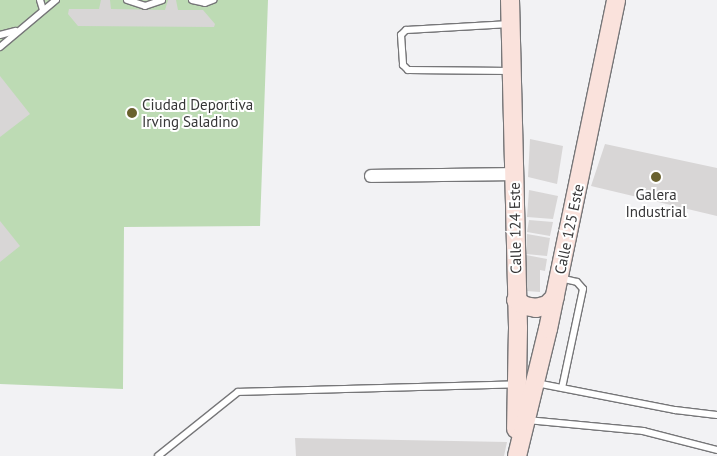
<!DOCTYPE html>
<html>
<head>
<meta charset="utf-8">
<style>
	body { margin:0 }
	#map { position:relative; width:717px; height:456px; overflow:hidden; background:#f2f2f4; font-family:"PT Sans",sans-serif }
	div>[style] { position:absolute }
	[style*='--x'] { left:calc(var(--x)*1px); top:calc(var(--y)*1px); width:calc(var(--w)*1px); rotate:calc(var(--a)*1deg) }
	.green>* { inset:0; background:#bddbb4 }
	.building>* { inset:0; background:#d8d6d6 }
	.roads { filter:drop-shadow(1px 0 #767678) drop-shadow(-1px 0 #767678) drop-shadow(0 1px #767678) drop-shadow(0 -1px #767678) }
	.lane>* { height:6px; margin:-3px; padding:0 3px; transform-origin:3px; border-radius:3px; background:#fff }
	.street>* { height:12px; margin:-6px; padding:0 6px; transform-origin:6px; border-radius:6px; background:#fff }
	.secondary>* { height:18px; margin:-9px; padding:0 9px; transform-origin:9px; border-radius:9px; background:#fae2dc }
	.dots>* { width:14px; height:14px; translate:-50% -50%; box-sizing:border-box; border:2px solid #fff; border-radius:50% }
	span { translate:-50% -50%; white-space:nowrap; text-align:center; line-height:1.15; -webkit-text-stroke:4px #fff; paint-order:stroke }
	.poi-label { font-size:15px; color:#363637 }
	.left { translate:0 -50%; text-align:left }
	.street-label { font-size:15px; color:#363637 }
</style>
</head>
<body>
<div id="map">
	<div class="green">
		<div style="clip-path:polygon(0 0,268px 0,260px 226px,124px 227px,123px 389px,0 384px)"></div>
	</div>
	<div class="building">
		<div style="clip-path:polygon(101px 0,110px 0,111px 9px,165px 10px,168px 0,176px 0,178px 10px,203px 10px,215px 24px,214px 27px,78px 26px,68px 14px,69px 9px,99px 9px)"></div>
		<div style="clip-path:polygon(0 76px,30px 114px,0 137px)"></div>
		<div style="clip-path:polygon(530px 139px,563px 146px,557px 184px,528px 177px)"></div>
		<div style="clip-path:polygon(605px 144px,717px 168px,717px 216px,591px 186px)"></div>
		<div style="clip-path:polygon(529px 190px,558px 196px,553px 219px,527px 217px)"></div>
		<div style="clip-path:polygon(529px 220px,553px 222px,550px 236px,527px 232px)"></div>
		<div style="clip-path:polygon(0 221px,20px 246px,0 262px)"></div>
		<div style="clip-path:polygon(527px 234px,550px 238px,547px 256px,526px 254px)"></div>
		<div style="clip-path:polygon(526px 255px,547px 259px,545px 271px,540px 270px,540px 292px,526px 291px)"></div>
		<div style="clip-path:polygon(295px 438px,507px 442px,504px 456px,296px 456px)"></div>
	</div>
	<div class="roads">
		<div class="lane">
			<div style="--x:40;--y:0;--w:10;--a:73"></div>
			<div style="--x:127;--y:0;--w:19;--a:18"></div>
			<div style="--x:145;--y:6;--w:18;--a:-19"></div>
			<div style="--x:192;--y:0;--w:13;--a:13"></div>
			<div style="--x:205;--y:3;--w:9;--a:-21"></div>
			<div style="--x:510;--y:24;--w:104;--a:176.7"></div>
			<div style="--x:406;--y:30;--w:7;--a:135"></div>
			<div style="--x:401;--y:35;--w:30;--a:86"></div>
			<div style="--x:403;--y:65;--w:7;--a:45"></div>
			<div style="--x:408;--y:70;--w:103;--a:0.6"></div>
			<div style="--x:0;--y:35;--w:16;--a:-15"></div>
			<div style="--x:0;--y:47;--w:73;--a:-40"></div>
			<div style="--x:560;--y:278;--w:17;--a:13"></div>
			<div style="--x:577;--y:282;--w:9;--a:49"></div>
			<div style="--x:583;--y:289;--w:101;--a:102"></div>
			<div style="--x:536;--y:383;--w:142;--a:11"></div>
			<div style="--x:675;--y:410;--w:42;--a:6.8"></div>
			<div style="--x:527;--y:420;--w:117;--a:5.4"></div>
			<div style="--x:643;--y:431;--w:76;--a:14.4"></div>
			<div style="--x:158;--y:456;--w:102;--a:-38.7"></div>
			<div style="--x:238;--y:392;--w:278;--a:-1.6"></div>
		</div>
		<div class="street">
			<div style="--x:371;--y:176;--w:142;--a:-0.8"></div>
		</div>
		<div class="secondary">
			<div style="--x:510;--y:0;--w:328;--a:88.6"></div>
			<div style="--x:518;--y:328;--w:101;--a:91.1"></div>
			<div style="--x:516;--y:300;--w:11;--a:34"></div>
			<div style="--x:525;--y:306;--w:11;--a:10"></div>
			<div style="--x:536;--y:308;--w:11;--a:-15"></div>
			<div style="--x:547;--y:305;--w:11;--a:-45"></div>
			<div style="--x:517;--y:456;--w:131;--a:-76.3"></div>
			<div style="--x:548;--y:329;--w:336;--a:-78.3"></div>
		</div>
	</div>
	<div class="dots">
		<div style="left:132px;top:113px;background:#69612e"></div>
		<div style="left:656px;top:177px;background:#69612e"></div>
	</div>
	<div class="poi-label">
		<span class="left" style="left:142px;top:113px">Ciudad Deportiva<br>Irving Saladino</span>
		<span style="left:656px;top:203px">Galera<br>Industrial</span>
	</div>
	<div class="street-label">
		<span style="left:515px;top:228px;rotate:-91deg">Calle 124 Este</span>
		<span style="left:569px;top:229px;rotate:-78deg">Calle 125 Este</span>
	</div>
</div>
</body>
</html>
